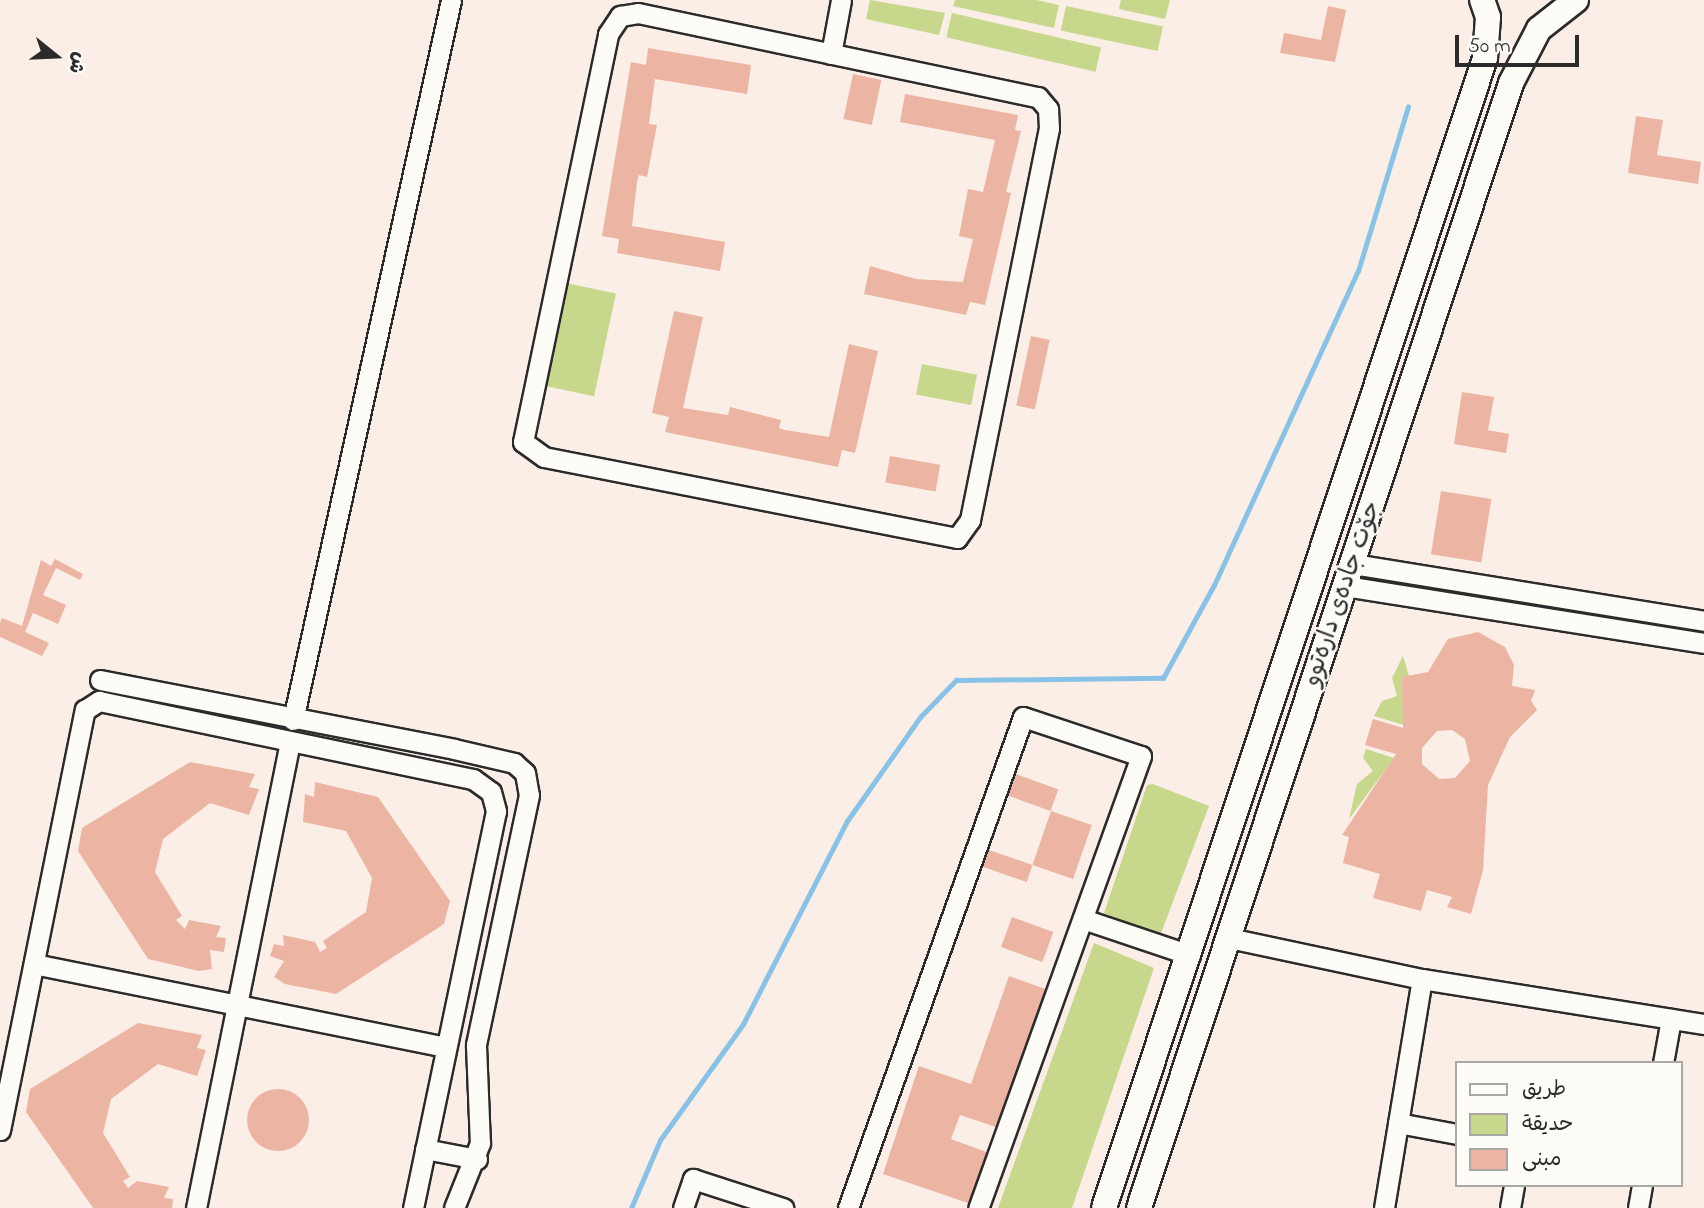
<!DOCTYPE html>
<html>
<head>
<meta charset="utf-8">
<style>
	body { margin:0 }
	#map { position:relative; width:1704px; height:1208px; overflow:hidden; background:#faeee6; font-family:"Indie Flower","Playpen Sans Arabic",sans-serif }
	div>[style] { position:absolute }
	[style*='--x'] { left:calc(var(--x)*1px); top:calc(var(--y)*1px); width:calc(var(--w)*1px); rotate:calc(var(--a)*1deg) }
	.green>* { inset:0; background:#c7d78b; transform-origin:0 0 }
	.stream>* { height:5px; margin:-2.5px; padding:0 2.5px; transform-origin:2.5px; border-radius:2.5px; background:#88c2e7 }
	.building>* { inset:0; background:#ecb5a3; transform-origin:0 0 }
	.round { border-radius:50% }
	.roads { filter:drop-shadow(2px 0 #2b2b2b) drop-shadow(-2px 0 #2b2b2b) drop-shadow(0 2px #2b2b2b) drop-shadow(0 -2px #2b2b2b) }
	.minor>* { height:19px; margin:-9.5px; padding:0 9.5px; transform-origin:9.5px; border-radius:9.5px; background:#fdfcf7 }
	.major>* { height:24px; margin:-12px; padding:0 12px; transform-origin:12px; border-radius:12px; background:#fdfcf7 }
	span { translate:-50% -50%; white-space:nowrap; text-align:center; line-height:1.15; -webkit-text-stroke:5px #fdfcf7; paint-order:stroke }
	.street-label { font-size:24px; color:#2b2b2b }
	.legend { position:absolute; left:1455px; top:1061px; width:228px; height:126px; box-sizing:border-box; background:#fdfcf7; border:2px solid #a9a8a5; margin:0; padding:9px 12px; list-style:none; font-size:21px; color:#2b2b2b }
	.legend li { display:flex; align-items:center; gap:14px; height:35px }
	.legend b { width:35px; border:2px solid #a9a8a5 }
	.north { position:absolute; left:21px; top:21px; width:70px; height:70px; -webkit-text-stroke:5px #fdfcf7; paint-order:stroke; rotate:108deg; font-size:19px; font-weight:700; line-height:28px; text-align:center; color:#2b2b2b }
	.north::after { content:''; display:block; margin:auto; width:24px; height:32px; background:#2b2b2b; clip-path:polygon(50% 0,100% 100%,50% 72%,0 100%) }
	.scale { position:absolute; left:1455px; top:35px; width:124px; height:32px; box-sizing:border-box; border:4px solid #2b2b2b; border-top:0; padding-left:9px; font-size:21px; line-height:24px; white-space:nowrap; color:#2b2b2b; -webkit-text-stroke:5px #fdfcf7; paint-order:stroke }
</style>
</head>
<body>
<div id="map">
	<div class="green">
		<div style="clip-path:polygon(870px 0,945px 13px,939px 35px,866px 19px)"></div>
		<div style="clip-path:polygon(955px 0,1036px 0,1059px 5px,1054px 28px,953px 6px)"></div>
		<div style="clip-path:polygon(1121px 0,1170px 0,1165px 19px,1119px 9px)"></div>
		<div style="left:1066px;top:6px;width:99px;height:25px;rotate:12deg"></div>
		<div style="left:952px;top:13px;width:153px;height:25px;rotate:13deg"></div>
		<div style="left:566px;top:283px;width:51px;height:105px;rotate:12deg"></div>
		<div style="left:922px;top:364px;width:56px;height:31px;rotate:11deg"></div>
		<div style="clip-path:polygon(1403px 656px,1409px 676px,1402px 677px,1404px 725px,1374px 716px,1382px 701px,1397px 696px,1392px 678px)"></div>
		<div style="clip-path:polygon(1366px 749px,1394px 758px,1349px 819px,1357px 784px,1373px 771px,1363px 758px)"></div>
		<div style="clip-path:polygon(1153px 784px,1209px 806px,1160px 936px,1104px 913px,1147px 785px)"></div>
		<div style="clip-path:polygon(1094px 943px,1154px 968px,1072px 1208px,998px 1208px)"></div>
	</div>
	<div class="stream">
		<div style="--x:631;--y:1208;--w:74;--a:-66.9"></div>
		<div style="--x:660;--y:1140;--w:143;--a:-54.4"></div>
		<div style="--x:743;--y:1024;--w:228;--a:-62.9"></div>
		<div style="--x:847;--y:821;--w:127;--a:-54.9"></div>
		<div style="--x:920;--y:717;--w:52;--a:-45.8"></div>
		<div style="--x:956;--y:680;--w:207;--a:-0.6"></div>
		<div style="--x:1163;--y:678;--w:106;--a:-61.3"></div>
		<div style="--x:1214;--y:585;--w:345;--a:-65.4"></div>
		<div style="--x:1358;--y:271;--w:172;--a:-73.1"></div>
	</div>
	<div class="building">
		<div style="clip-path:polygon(1328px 6px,1346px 10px,1335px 62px,1280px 53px,1284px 33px,1321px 40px)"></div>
		<div style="clip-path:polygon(648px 48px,751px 65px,747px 94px,655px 79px,649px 124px,657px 125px,647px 177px,639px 175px,637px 182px,632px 226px,725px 242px,720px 271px,617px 253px,619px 239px,602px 236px,631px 62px,646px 65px)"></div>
		<div style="left:853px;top:74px;width:29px;height:46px;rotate:12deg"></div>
		<div style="clip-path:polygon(905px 94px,1018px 115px,1015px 130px,1021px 131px,1006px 192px,1011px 193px,985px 305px,970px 302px,966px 315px,864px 294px,870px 266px,916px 279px,963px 282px,973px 239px,959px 236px,968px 189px,983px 192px,995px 140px,900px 122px)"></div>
		<div style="clip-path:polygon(1636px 116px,1663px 120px,1657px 155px,1701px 162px,1698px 184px,1628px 173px)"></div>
		<div style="clip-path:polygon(674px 311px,703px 317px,683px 408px,728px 415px,730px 407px,781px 420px,779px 428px,785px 430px,829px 437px,849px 344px,878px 351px,855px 453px,842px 450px,838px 467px,665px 432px,669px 417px,652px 413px)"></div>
		<div style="left:1031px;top:336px;width:19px;height:71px;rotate:12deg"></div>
		<div style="clip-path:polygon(1462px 392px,1494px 397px,1488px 430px,1509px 434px,1506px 453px,1454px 444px)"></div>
		<div style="left:890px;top:456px;width:51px;height:27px;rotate:10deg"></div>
		<div style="left:1441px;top:491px;width:51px;height:64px;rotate:9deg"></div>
		<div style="clip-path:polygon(55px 559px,83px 574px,80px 580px,56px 568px,43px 595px,66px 605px,58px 624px,33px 613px,25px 632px,49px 643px,42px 656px,0 637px,0 623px,2px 618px,22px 626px,41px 560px,51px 566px)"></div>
		<div style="clip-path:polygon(evenodd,1478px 632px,1505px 647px,1514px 665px,1512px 686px,1535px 690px,1531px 701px,1537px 710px,1510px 737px,1488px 785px,1483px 870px,1471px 914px,1447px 907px,1452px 897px,1427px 890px,1421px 911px,1373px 898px,1380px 874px,1343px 863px,1349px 837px,1342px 835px,1396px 754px,1365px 745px,1373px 719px,1403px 728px,1402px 677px,1428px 672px,1448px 639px,1478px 632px,1452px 730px,1465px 739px,1470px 761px,1455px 778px,1439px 779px,1422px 764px,1422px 748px,1437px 731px,1452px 730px)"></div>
		<div style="clip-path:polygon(190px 762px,255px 774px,249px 787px,259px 789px,249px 815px,210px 803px,163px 839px,155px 872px,182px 916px,176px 920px,185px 929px,189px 920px,221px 926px,216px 937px,226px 938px,224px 952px,210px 950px,212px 969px,199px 971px,148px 959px,78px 851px,82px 828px)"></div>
		<div style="left:1016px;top:774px;width:45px;height:23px;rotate:20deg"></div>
		<div style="clip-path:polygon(315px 782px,378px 797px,450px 901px,444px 924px,336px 994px,285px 984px,274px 977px,284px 961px,270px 956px,274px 944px,284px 946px,283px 935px,315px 942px,320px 952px,327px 948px,323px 941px,366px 912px,372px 878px,346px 831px,303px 822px,305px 794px,314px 797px)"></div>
		<div style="left:1051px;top:811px;width:43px;height:57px;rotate:19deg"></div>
		<div style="left:989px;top:850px;width:46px;height:18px;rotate:19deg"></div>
		<div style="left:1012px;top:917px;width:44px;height:32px;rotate:20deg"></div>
		<div style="clip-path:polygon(1009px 976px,1048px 990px,999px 1128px,960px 1115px,951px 1139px,989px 1153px,971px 1204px,883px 1174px,919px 1066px,971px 1084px)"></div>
		<div style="clip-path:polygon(138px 1023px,202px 1035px,197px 1048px,206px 1050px,197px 1076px,158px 1064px,111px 1099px,103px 1133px,130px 1177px,123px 1181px,128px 1188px,137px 1181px,169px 1187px,164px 1198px,173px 1199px,172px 1208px,93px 1208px,26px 1112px,30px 1089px)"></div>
		<div class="round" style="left:247px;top:1089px;width:62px;height:62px"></div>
	</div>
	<div class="roads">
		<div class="minor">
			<div style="--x:638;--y:13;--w:409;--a:11.9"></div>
			<div style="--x:1038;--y:97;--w:16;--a:50"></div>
			<div style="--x:1048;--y:109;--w:19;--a:87"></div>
			<div style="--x:1049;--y:128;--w:400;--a:101.4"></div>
			<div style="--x:970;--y:520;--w:22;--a:126"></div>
			<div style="--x:957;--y:538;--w:421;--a:-168.9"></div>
			<div style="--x:544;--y:457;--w:26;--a:-144"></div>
			<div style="--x:523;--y:442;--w:417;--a:-78.2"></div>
			<div style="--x:608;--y:34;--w:22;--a:-56"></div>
			<div style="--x:620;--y:16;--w:18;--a:-9"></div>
			<div style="--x:831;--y:54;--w:55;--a:-79.5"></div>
			<div style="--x:1353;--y:564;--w:356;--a:9.2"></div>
			<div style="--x:1345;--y:586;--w:363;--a:9"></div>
			<div style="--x:100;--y:680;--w:361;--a:11"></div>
			<div style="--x:454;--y:749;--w:62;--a:13.1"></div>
			<div style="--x:514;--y:763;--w:15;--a:42"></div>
			<div style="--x:525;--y:773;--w:22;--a:80"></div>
			<div style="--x:529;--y:795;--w:256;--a:102"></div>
			<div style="--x:476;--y:1045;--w:98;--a:87.7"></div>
			<div style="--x:480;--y:1143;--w:70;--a:111.8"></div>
			<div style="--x:293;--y:720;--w:737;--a:-77.62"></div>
			<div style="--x:1083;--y:919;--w:113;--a:18.6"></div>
			<div style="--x:1229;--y:938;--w:197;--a:12"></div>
			<div style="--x:1422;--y:979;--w:286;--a:9.1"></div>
			<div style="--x:34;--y:964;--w:420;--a:11.4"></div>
			<div style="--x:1663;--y:1063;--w:45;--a:-79.7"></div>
			<div style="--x:1398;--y:1123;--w:60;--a:10.6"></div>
			<div style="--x:0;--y:1130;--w:429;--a:-78.6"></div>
			<div style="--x:85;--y:710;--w:17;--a:-33"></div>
			<div style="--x:99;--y:701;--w:382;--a:11.8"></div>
			<div style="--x:473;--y:779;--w:22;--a:36"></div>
			<div style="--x:491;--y:792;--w:20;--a:75"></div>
			<div style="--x:496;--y:811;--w:406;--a:101.8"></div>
			<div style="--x:425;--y:1149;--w:53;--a:10.9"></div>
			<div style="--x:196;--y:1208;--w:475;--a:-78.6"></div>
			<div style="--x:683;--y:1208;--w:31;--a:-71"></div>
			<div style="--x:693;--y:1179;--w:95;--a:17.9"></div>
			<div style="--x:848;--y:1208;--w:521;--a:-70.38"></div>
			<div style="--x:1023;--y:717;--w:124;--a:18.3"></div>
			<div style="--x:1141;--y:756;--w:480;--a:109.8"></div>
			<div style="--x:1384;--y:1208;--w:232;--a:-80.6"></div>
			<div style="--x:1510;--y:1208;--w:23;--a:-80"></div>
			<div style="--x:1638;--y:1208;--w:23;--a:-80"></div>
		</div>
		<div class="major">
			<div style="--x:1104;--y:1208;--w:1211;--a:-71.67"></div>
			<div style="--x:1485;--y:58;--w:41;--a:-85.8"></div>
			<div style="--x:1488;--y:17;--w:18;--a:-109"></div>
			<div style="--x:1139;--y:1208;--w:1185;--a:-71.7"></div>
			<div style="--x:1511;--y:83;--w:61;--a:-62.6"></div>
			<div style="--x:1539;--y:29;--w:47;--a:-38.1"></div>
		</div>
	</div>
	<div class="street-label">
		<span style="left:1343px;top:594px;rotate:-71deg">جۆت جادەی دارەتوو</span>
	</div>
	<ul class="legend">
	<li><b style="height:9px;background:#fdfcf7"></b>طريق</li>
	<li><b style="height:19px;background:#c7d78b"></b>حديقة</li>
	<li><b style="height:19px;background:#ecb5a3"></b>مبنى</li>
	</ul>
	<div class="north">ش</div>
	<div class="scale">50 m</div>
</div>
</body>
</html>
